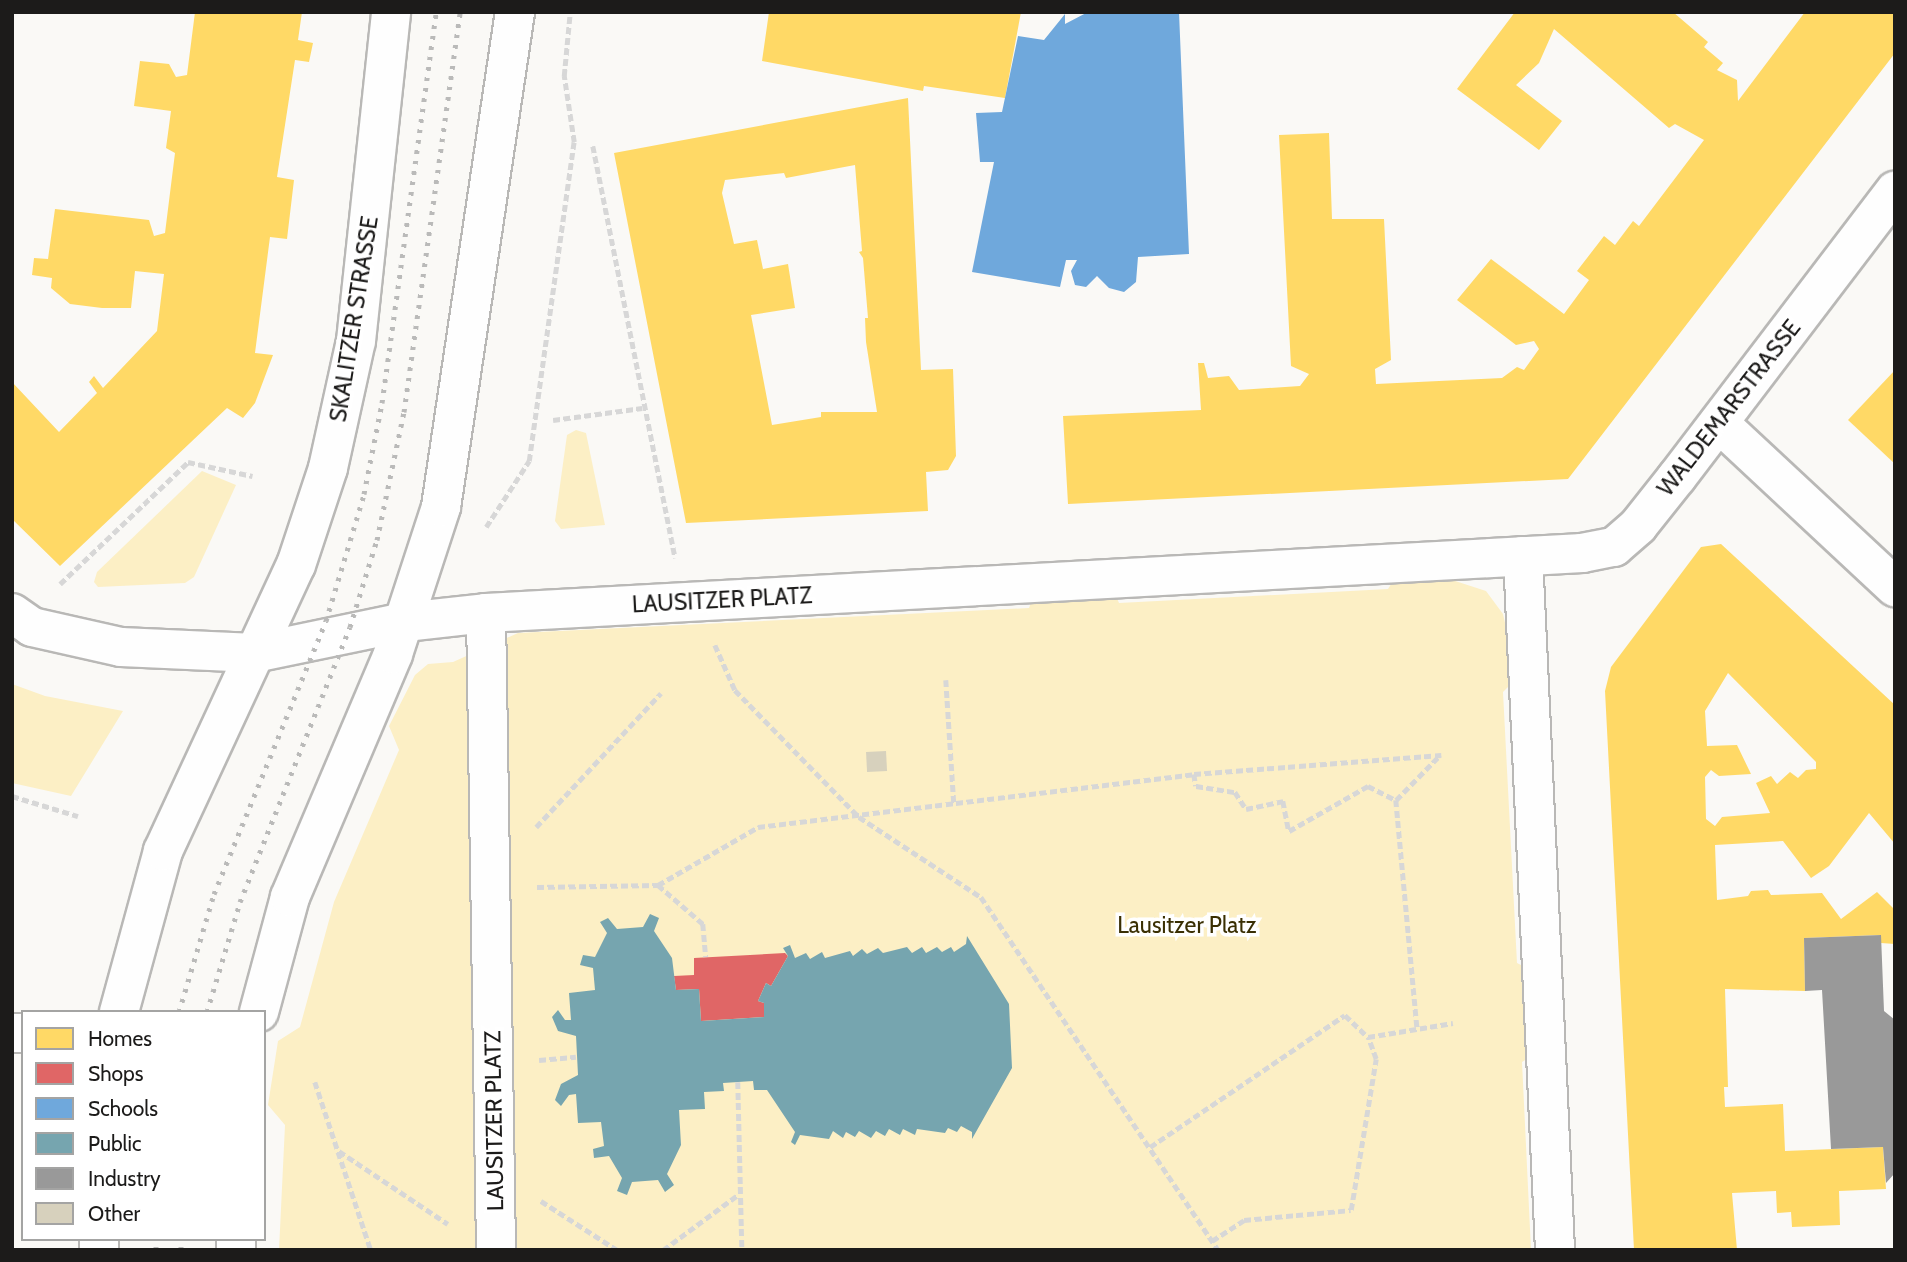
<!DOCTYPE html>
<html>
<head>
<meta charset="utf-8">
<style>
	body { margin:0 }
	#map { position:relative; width:1907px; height:1262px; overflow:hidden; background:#faf9f6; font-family:Cabin,sans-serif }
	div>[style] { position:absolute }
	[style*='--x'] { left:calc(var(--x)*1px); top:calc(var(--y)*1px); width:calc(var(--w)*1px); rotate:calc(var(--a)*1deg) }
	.green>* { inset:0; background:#fcefc5 }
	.homes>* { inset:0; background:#ffd966 }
	.shops>* { inset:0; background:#e06666 }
	.schools>* { inset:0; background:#6fa8dc }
	.public>* { inset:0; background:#76a5af }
	.industry>* { inset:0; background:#999 }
	.building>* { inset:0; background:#d7d1bd; transform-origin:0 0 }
	.path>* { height:4.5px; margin-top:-2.25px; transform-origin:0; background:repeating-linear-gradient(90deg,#d7d7d7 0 7px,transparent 0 10.5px) }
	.roads { filter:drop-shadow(2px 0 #b9b8b6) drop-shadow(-2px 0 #b9b8b6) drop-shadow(0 2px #b9b8b6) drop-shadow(0 -2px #b9b8b6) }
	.minor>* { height:38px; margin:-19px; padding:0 19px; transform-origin:19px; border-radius:19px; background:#fefefe }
	.major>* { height:38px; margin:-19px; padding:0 19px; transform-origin:19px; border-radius:19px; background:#fefefe }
	.rail>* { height:5px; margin-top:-2.5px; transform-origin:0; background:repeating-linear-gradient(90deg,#babab9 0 3.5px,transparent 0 10.5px) }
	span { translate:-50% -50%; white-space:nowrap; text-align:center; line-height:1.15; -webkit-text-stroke:7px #fff; paint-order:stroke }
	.street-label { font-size:23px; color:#1c1b1a }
	.park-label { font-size:23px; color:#3a2f03 }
	.frame { position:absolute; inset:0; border:14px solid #1c1b1a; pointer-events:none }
	.legend { position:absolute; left:21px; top:1010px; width:245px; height:231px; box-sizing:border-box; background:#fff; border:2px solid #a4a4a3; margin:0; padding:9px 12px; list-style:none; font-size:21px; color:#1c1b1a }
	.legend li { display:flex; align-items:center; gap:14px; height:35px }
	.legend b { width:35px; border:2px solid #a4a4a3 }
</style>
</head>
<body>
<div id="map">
	<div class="green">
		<div style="clip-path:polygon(576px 430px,586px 433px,605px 525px,561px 529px,555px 521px,567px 435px)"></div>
		<div style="clip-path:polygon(202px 471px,236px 485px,194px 577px,185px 583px,98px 587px,94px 582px,97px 572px)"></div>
		<div style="clip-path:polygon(1446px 578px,1486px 591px,1503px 614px,1508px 636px,1511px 684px,1503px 692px,1517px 963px,1523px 966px,1527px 1059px,1522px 1062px,1531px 1250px,279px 1250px,285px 1125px,268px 1105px,278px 1041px,300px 1027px,334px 902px,399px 750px,389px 726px,415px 675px,428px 664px,453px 662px,518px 633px,1029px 608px,1032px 600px,1116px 596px,1119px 603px,1388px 589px,1393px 581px)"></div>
		<div style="clip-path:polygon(12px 684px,45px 696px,123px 711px,71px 796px,12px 783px)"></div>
	</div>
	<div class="homes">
		<div style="clip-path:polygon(195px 12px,302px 12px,298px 40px,313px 43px,309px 62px,295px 60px,277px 177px,294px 180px,287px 239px,270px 237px,255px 353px,273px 355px,255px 403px,243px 418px,227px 408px,60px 566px,12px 519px,12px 382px,59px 432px,97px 393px,89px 382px,94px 376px,103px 388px,157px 331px,164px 274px,135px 271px,131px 308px,102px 308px,70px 304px,51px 288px,52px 278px,32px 275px,34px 258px,48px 259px,55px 209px,149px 220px,154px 236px,165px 233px,175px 153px,166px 148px,171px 111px,134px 106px,140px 61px,169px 64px,176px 77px,187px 75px)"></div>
		<div style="clip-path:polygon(769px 12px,1021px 12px,1005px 98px,924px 86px,923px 91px,762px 61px)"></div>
		<div style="clip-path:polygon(1515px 12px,1673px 12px,1708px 42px,1704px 47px,1723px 63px,1717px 70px,1737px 80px,1738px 101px,1805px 12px,1895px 12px,1895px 53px,1568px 479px,1068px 504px,1063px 416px,1201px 410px,1198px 363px,1204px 363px,1208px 378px,1229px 376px,1239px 390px,1300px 386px,1309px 374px,1291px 366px,1279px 135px,1329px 133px,1332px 219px,1384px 219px,1391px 360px,1375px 369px,1376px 384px,1502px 378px,1517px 367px,1524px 370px,1539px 349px,1534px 341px,1516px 345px,1457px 300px,1491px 259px,1564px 314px,1589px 280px,1577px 271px,1604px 236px,1615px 245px,1633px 221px,1639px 226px,1704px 140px,1675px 124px,1669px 128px,1554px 29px,1539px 63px,1516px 85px,1562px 121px,1539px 150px,1457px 89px)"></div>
		<div style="clip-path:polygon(evenodd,908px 98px,921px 370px,953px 369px,956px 456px,948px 470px,926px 472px,928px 511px,686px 523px,614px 153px,908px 98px,855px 165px,862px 251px,859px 252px,863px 258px,868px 318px,865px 318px,866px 342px,877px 412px,821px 412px,821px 417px,772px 425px,751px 315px,795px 308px,788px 264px,763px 269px,757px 240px,734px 244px,722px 193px,725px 180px,784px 173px,786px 178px,855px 165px)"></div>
		<div style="clip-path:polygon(1895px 370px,1895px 464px,1848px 420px)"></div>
		<div style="clip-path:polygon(evenodd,1721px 544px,1895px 705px,1895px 844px,1869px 813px,1829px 866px,1811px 878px,1783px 841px,1715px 845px,1717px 900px,1748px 896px,1751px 891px,1768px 890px,1771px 895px,1822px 893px,1841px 919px,1877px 892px,1895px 910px,1895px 944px,1881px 943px,1881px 935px,1804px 938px,1805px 991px,1725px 989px,1728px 1087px,1724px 1087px,1725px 1107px,1783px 1104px,1785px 1151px,1883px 1147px,1886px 1189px,1839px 1191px,1840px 1225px,1792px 1227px,1791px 1212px,1777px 1213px,1776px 1191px,1732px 1193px,1737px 1250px,1634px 1250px,1605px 691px,1611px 667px,1701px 547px,1721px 544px,1728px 673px,1816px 762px,1816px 769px,1806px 770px,1798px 778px,1790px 772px,1777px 784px,1771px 776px,1756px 783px,1770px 813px,1722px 817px,1715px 826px,1706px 819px,1705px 777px,1711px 770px,1719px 776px,1751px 774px,1737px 745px,1707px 746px,1705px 711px,1728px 673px)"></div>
	</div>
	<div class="shops">
		<div style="clip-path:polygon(785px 953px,788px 956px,771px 986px,766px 983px,758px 1001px,764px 1003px,764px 1017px,701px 1021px,699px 989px,676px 990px,674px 976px,694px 975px,694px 958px)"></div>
	</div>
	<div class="schools">
		<div style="clip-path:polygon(1088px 12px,1179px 12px,1189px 254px,1138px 257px,1136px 282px,1124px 292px,1109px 288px,1097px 276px,1086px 287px,1075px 285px,1071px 271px,1077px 260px,1066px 260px,1060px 287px,972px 272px,994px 162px,980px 162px,976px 113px,1002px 112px,1018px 36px,1044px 40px,1065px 14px,1065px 24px)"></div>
	</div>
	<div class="public">
		<div style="clip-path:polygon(650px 914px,659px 918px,654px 931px,672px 958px,676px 990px,699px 989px,701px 1021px,764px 1017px,764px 1003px,758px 1001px,766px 983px,771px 986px,788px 956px,783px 948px,790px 945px,795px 958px,806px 953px,810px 959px,822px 952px,825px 958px,850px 951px,853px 956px,862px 949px,867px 954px,878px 948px,883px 953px,907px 947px,912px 953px,922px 947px,926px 953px,937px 947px,942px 952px,951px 947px,954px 952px,966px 944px,967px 936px,1009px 1004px,1012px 1068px,972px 1139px,972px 1132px,961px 1126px,957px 1132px,948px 1128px,945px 1133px,917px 1129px,915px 1135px,903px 1129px,900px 1135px,889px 1129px,885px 1136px,876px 1131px,871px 1138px,859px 1131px,855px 1137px,846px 1132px,843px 1138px,833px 1131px,829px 1139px,800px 1135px,795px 1145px,791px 1142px,795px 1132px,767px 1090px,754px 1090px,753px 1081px,723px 1083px,724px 1091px,704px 1092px,705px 1109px,679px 1110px,681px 1145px,667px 1174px,674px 1185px,665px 1192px,658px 1180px,632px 1182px,627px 1195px,617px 1191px,622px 1178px,609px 1156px,594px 1158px,593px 1149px,604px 1146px,601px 1122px,578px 1123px,576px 1094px,569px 1095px,561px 1106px,555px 1100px,561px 1084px,578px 1075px,576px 1036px,558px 1031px,552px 1017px,558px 1010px,565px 1020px,571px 1020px,569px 993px,595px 990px,593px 968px,580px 965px,583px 955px,595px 957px,607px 933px,600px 922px,608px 918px,617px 929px,643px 927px)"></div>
	</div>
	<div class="industry">
		<div style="clip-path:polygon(1881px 935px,1884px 1011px,1895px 1020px,1895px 1173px,1886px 1183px,1883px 1147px,1831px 1149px,1822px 990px,1805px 991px,1804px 938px)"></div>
	</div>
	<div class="building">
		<div style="left:886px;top:751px;width:20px;height:20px;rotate:87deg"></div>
	</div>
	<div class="path">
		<div style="--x:593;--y:146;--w:420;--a:78.7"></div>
		<div style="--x:553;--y:420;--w:90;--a:-7.7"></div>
		<div style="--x:486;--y:527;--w:79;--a:-56.9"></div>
		<div style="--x:529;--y:461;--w:322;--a:-82"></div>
		<div style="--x:574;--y:142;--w:67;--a:-98.6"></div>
		<div style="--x:564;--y:76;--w:64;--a:-84.6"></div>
		<div style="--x:60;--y:584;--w:177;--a:-43.6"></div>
		<div style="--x:188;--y:462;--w:66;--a:12.2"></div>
		<div style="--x:715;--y:645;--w:49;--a:66"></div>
		<div style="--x:735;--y:690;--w:177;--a:45.7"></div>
		<div style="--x:859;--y:817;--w:146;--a:33.3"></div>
		<div style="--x:981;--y:897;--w:425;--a:56.1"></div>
		<div style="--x:946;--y:680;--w:124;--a:86.3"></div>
		<div style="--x:1194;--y:774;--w:12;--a:81"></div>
		<div style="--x:1196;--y:786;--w:39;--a:9"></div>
		<div style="--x:1235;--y:792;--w:20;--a:57"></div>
		<div style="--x:1246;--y:809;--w:38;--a:-12"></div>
		<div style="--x:1283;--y:801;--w:31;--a:79"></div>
		<div style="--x:1289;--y:831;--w:91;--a:-29.7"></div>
		<div style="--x:1368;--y:786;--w:31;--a:27"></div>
		<div style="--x:12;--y:796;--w:69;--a:16.9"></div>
		<div style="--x:1396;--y:800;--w:229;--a:84.7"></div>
		<div style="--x:1396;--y:800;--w:63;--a:-45.6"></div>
		<div style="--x:536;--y:827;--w:183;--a:-47"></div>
		<div style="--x:658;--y:885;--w:116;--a:-30.1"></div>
		<div style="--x:758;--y:827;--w:439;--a:-6.9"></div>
		<div style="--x:1194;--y:774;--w:248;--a:-4.4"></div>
		<div style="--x:537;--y:887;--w:121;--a:-0.9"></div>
		<div style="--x:658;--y:885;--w:60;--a:40.9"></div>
		<div style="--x:703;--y:924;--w:33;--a:85"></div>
		<div style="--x:539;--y:1060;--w:37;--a:-5"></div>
		<div style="--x:315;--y:1082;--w:177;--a:71.6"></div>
		<div style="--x:738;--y:1082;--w:168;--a:88.6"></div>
		<div style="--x:1150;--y:1147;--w:235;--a:-34.1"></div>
		<div style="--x:1345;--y:1015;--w:32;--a:44"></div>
		<div style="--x:1368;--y:1037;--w:86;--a:-9.4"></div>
		<div style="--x:339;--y:1151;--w:131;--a:33.8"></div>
		<div style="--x:541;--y:1201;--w:90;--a:32.8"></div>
		<div style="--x:1212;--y:1241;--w:38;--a:-33"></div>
		<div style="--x:1244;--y:1220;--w:107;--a:-5.3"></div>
		<div style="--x:1351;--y:1210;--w:153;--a:-80.6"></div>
		<div style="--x:1376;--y:1059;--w:23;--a:-110"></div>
		<div style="--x:663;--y:1250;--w:94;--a:-36.4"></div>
	</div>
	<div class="roads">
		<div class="minor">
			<div style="--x:1719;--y:423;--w:241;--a:43"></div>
			<div style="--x:1523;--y:556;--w:695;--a:87.36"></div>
			<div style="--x:12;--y:613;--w:24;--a:35"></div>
			<div style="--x:32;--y:627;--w:91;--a:12.7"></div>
			<div style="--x:121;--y:647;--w:134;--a:2.6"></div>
			<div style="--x:486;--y:613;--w:637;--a:89.1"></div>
			<div style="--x:405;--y:622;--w:81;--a:-6.3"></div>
			<div style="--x:486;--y:613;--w:1098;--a:-3.13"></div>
			<div style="--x:1582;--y:553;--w:33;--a:-11"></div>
			<div style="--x:1614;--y:547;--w:32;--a:-41"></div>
			<div style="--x:1638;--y:526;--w:63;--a:-51.5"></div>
			<div style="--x:1677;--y:477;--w:360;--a:-52.7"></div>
			<div style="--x:12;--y:1033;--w:11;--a:0"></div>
		</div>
		<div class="major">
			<div style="--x:255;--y:653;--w:153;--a:-11.7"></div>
			<div style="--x:119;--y:1012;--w:167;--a:-74.7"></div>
			<div style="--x:163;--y:851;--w:315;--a:-65.1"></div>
			<div style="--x:296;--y:565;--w:102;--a:-71.7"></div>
			<div style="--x:328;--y:468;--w:130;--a:-77.6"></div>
			<div style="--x:356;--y:341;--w:331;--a:-83.9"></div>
			<div style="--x:259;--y:1012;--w:119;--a:-74.9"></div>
			<div style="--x:290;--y:897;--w:264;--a:-67"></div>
			<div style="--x:393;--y:654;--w:155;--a:-71.9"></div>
			<div style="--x:441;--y:507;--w:501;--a:-81.5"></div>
			<div style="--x:236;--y:1239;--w:11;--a:90"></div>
			<div style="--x:99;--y:1250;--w:11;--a:-90"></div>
		</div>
	</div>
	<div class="rail">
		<div style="--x:179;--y:1012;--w:123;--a:-73.5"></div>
		<div style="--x:214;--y:894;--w:295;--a:-67.7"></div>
		<div style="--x:326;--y:621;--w:133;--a:-73.3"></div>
		<div style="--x:364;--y:494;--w:93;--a:-78.8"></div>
		<div style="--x:382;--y:403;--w:395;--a:-82.1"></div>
		<div style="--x:207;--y:1012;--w:115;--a:-73.3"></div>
		<div style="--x:240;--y:902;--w:296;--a:-68.2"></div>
		<div style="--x:350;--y:627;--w:91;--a:-72.8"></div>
		<div style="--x:377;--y:540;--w:131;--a:-78.1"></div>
		<div style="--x:404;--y:412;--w:404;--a:-82"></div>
		<div style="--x:156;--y:1250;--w:11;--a:-90"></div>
		<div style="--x:181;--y:1250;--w:11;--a:-90"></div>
	</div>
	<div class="street-label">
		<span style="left:354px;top:319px;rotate:-81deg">SKALITZER STRASSE</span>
		<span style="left:1729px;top:408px;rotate:-52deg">WALDEMARSTRASSE</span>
		<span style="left:722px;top:600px;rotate:-3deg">LAUSITZER PLATZ</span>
		<span style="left:494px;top:1121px;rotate:-91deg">LAUSITZER PLATZ</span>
	</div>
	<div class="park-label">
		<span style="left:1187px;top:925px">Lausitzer Platz</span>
	</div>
	<div class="frame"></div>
	<ul class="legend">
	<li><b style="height:19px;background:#ffd966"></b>Homes</li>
	<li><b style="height:19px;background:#e06666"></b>Shops</li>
	<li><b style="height:19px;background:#6fa8dc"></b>Schools</li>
	<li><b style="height:19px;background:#76a5af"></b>Public</li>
	<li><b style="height:19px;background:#999"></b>Industry</li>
	<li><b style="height:19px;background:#d7d1bd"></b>Other</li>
	</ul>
</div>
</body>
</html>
